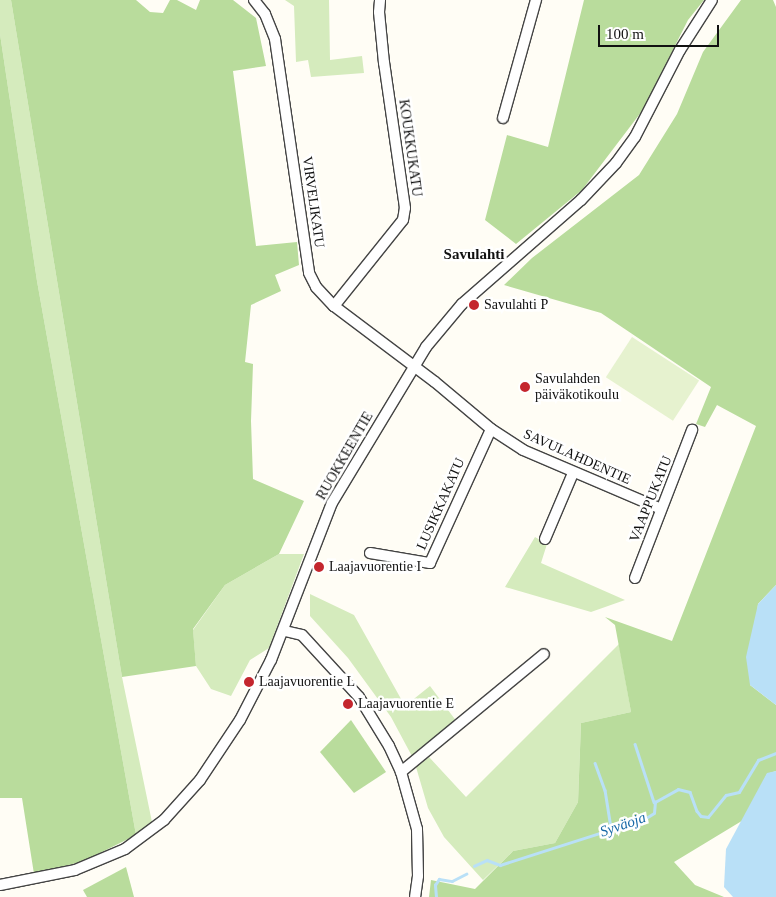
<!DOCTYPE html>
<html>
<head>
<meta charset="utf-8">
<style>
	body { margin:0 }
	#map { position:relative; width:776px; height:897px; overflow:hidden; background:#fffdf5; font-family:Georgia,serif }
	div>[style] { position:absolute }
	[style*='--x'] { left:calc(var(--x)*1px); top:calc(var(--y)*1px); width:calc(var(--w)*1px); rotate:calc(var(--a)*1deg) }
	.green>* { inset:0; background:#d5ebbd }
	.forest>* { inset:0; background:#b9dc9c }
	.pitch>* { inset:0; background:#e6f2cf; transform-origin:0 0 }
	.water>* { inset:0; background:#b9e0f7 }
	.stream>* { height:2.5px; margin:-1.25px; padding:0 1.25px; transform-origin:1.25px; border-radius:1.25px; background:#b9e0f7 }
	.roads { filter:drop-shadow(1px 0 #444) drop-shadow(-1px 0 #444) drop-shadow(0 1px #444) drop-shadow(0 -1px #444) }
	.minor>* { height:10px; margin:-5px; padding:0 5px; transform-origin:5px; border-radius:5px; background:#fff }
	.dots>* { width:14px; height:14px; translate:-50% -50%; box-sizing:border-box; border:2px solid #fff; border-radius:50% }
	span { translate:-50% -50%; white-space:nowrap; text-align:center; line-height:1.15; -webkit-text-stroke:5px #fff; paint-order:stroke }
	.street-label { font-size:14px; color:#111 }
	.poi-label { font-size:14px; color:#111 }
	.left { translate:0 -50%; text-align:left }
	.neighbourhood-label { font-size:15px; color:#111; font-weight:700 }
	.water-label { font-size:15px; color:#1768a6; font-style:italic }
	.scale { position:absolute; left:598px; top:25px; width:121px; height:22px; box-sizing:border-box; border:2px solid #111; border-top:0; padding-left:6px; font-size:15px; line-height:18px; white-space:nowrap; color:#111; -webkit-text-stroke:4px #fff; paint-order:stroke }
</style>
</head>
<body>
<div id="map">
	<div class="green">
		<div style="clip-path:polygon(0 0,11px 0,122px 677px,152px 822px,136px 835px,37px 281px,0 34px)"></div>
		<div style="clip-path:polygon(285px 0,329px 0,330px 60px,362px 56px,364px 73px,311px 77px,308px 60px,296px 62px,294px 6px)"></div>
		<div style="clip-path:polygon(535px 537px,547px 544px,541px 563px,625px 600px,591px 612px,505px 587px)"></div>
		<div style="clip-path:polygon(279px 554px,304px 554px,269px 648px,250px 660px,231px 696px,211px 689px,196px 666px,193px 630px,225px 585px)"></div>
		<div style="clip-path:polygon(310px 594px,354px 615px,405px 706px,430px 686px,457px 722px,414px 760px,391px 717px,348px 658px,310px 616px)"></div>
		<div style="clip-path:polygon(619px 644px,631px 712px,581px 723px,578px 802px,555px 843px,513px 851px,483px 880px,444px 837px,428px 808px,416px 767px,429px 757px,466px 797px)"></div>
	</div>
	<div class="forest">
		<div style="clip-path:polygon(11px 0,136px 0,150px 12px,163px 13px,170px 0,177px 0,196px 10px,200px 0,233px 0,256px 18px,266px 66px,233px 71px,256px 246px,297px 242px,299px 265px,275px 275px,281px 291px,251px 305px,245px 362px,253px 364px,251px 421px,253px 479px,304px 501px,279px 554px,225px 585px,193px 629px,196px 666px,122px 677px)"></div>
		<div style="clip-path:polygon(584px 0,704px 0,688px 20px,642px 111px,582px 190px,516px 244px,485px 220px,507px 135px,548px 147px)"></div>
		<div style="clip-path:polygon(741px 0,773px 0,776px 7px,776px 585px,758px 604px,750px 685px,776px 705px,776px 771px,767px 774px,745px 819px,674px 862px,695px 885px,724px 897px,429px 897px,431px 880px,475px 889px,513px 851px,555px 843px,578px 802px,581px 723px,631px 712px,615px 625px,605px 617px,672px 641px,756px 426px,717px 405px,705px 427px,696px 424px,711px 387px,601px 313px,504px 285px,532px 258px,639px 175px,677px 114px,703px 52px)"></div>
		<div style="clip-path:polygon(0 34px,37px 281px,136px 835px,84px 861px,34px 874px,22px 798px,0 798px)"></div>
		<div style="clip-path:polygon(351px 720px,386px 772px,354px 793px,320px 752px)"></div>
		<div style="clip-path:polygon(126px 867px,134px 897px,87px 897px,83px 890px)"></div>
	</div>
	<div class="pitch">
		<div style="left:632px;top:337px;width:80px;height:48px;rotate:33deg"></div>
	</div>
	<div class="water">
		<div style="clip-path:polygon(776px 585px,776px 705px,750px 685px,746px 657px,758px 604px)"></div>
		<div style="clip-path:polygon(776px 771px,776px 897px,733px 897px,724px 887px,726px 849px,767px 773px)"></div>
	</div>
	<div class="stream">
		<div style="--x:635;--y:744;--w:61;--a:71.9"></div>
		<div style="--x:595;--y:763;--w:29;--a:70"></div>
		<div style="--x:605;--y:790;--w:37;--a:81"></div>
		<div style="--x:474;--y:866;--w:14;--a:-25"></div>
		<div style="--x:487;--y:860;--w:14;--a:21"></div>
		<div style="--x:500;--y:865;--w:153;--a:-17.8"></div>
		<div style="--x:646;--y:818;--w:9;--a:-32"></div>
		<div style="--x:654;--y:813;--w:11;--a:-85"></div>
		<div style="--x:655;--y:802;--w:26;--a:-29"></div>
		<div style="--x:678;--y:789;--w:12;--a:14"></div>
		<div style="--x:690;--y:792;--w:20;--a:70"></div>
		<div style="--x:697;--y:811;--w:6;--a:51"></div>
		<div style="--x:701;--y:816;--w:7;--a:8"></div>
		<div style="--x:708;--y:817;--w:28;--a:-51"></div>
		<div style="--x:726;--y:795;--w:13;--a:-13"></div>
		<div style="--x:739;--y:792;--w:37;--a:-59"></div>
		<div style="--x:758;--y:760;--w:19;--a:-21"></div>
		<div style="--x:436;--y:897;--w:12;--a:-95"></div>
		<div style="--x:435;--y:885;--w:7;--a:-56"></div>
		<div style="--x:439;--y:879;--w:13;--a:9"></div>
		<div style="--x:452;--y:881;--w:16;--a:-27"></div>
	</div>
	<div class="roads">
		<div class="minor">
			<div style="--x:254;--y:0;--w:18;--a:52"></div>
			<div style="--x:265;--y:14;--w:27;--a:68"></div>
			<div style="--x:275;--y:39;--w:236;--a:81.7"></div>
			<div style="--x:309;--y:273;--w:16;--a:63"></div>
			<div style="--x:316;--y:287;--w:26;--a:47"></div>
			<div style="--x:334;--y:306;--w:126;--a:37"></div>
			<div style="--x:435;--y:382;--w:73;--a:40"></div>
			<div style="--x:491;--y:429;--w:38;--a:33"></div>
			<div style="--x:523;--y:450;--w:150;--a:23.1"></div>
			<div style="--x:503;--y:118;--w:123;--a:-74.4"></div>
			<div style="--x:334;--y:306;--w:110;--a:-51.3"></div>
			<div style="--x:403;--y:220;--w:12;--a:-81"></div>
			<div style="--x:405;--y:208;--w:147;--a:-98.2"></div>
			<div style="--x:384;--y:63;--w:51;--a:-95.6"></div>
			<div style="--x:379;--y:12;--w:12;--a:-85"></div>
			<div style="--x:545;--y:539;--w:72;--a:-67"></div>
			<div style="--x:370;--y:553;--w:61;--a:9.5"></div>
			<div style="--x:430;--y:563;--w:147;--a:-65.5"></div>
			<div style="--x:635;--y:578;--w:159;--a:-68.9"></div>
			<div style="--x:285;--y:631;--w:17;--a:13"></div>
			<div style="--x:302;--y:635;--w:84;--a:47.4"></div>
			<div style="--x:359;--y:697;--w:57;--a:58.5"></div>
			<div style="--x:389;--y:746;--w:29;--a:65"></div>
			<div style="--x:401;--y:772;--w:59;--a:74.3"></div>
			<div style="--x:417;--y:829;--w:47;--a:88.8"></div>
			<div style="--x:418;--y:876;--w:21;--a:98"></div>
			<div style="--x:401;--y:772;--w:185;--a:-39.5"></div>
			<div style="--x:0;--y:885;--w:76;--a:-11.3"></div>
			<div style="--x:75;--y:870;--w:54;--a:-22.8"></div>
			<div style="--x:125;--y:849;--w:49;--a:-36.6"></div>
			<div style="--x:164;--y:820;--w:54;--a:-48"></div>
			<div style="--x:200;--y:780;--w:72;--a:-56.3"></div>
			<div style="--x:240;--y:720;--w:68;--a:-62.7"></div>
			<div style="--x:271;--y:660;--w:168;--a:-68.8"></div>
			<div style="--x:332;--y:503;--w:182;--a:-58.9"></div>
			<div style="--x:426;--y:347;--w:56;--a:-50.1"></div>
			<div style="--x:462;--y:304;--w:158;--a:-41.2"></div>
			<div style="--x:581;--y:200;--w:51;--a:-46.6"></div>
			<div style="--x:616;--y:163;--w:32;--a:-54"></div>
			<div style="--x:635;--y:137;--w:98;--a:-62.7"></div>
			<div style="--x:680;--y:50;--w:59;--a:-57.4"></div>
		</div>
	</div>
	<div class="dots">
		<div style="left:474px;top:305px;background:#c4262e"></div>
		<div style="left:525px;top:387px;background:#c4262e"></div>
		<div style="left:319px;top:567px;background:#c4262e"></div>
		<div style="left:249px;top:682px;background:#c4262e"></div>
		<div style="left:348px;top:704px;background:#c4262e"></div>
	</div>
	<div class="street-label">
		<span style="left:410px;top:148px;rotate:82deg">KOUKKUKATU</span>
		<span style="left:313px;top:202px;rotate:82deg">VIRVELIKATU</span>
		<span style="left:345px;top:456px;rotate:-60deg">RUOKKEENTIE</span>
		<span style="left:577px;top:457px;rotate:24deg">SAVULAHDENTIE</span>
		<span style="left:651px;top:499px;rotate:-68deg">VAAPPUKATU</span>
		<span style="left:441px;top:504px;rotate:-66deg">LUSIKKAKATU</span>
	</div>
	<div class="poi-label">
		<span class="left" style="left:484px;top:305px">Savulahti P</span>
		<span class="left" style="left:535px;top:387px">Savulahden<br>päiväkotikoulu</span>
		<span class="left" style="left:329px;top:567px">Laajavuorentie I</span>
		<span class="left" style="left:259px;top:682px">Laajavuorentie L</span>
		<span class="left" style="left:358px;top:704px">Laajavuorentie E</span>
	</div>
	<div class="neighbourhood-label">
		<span style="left:474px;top:255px">Savulahti</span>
	</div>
	<div class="water-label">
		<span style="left:623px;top:825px;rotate:-19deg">Syväoja</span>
	</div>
	<div class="scale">100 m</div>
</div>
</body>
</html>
